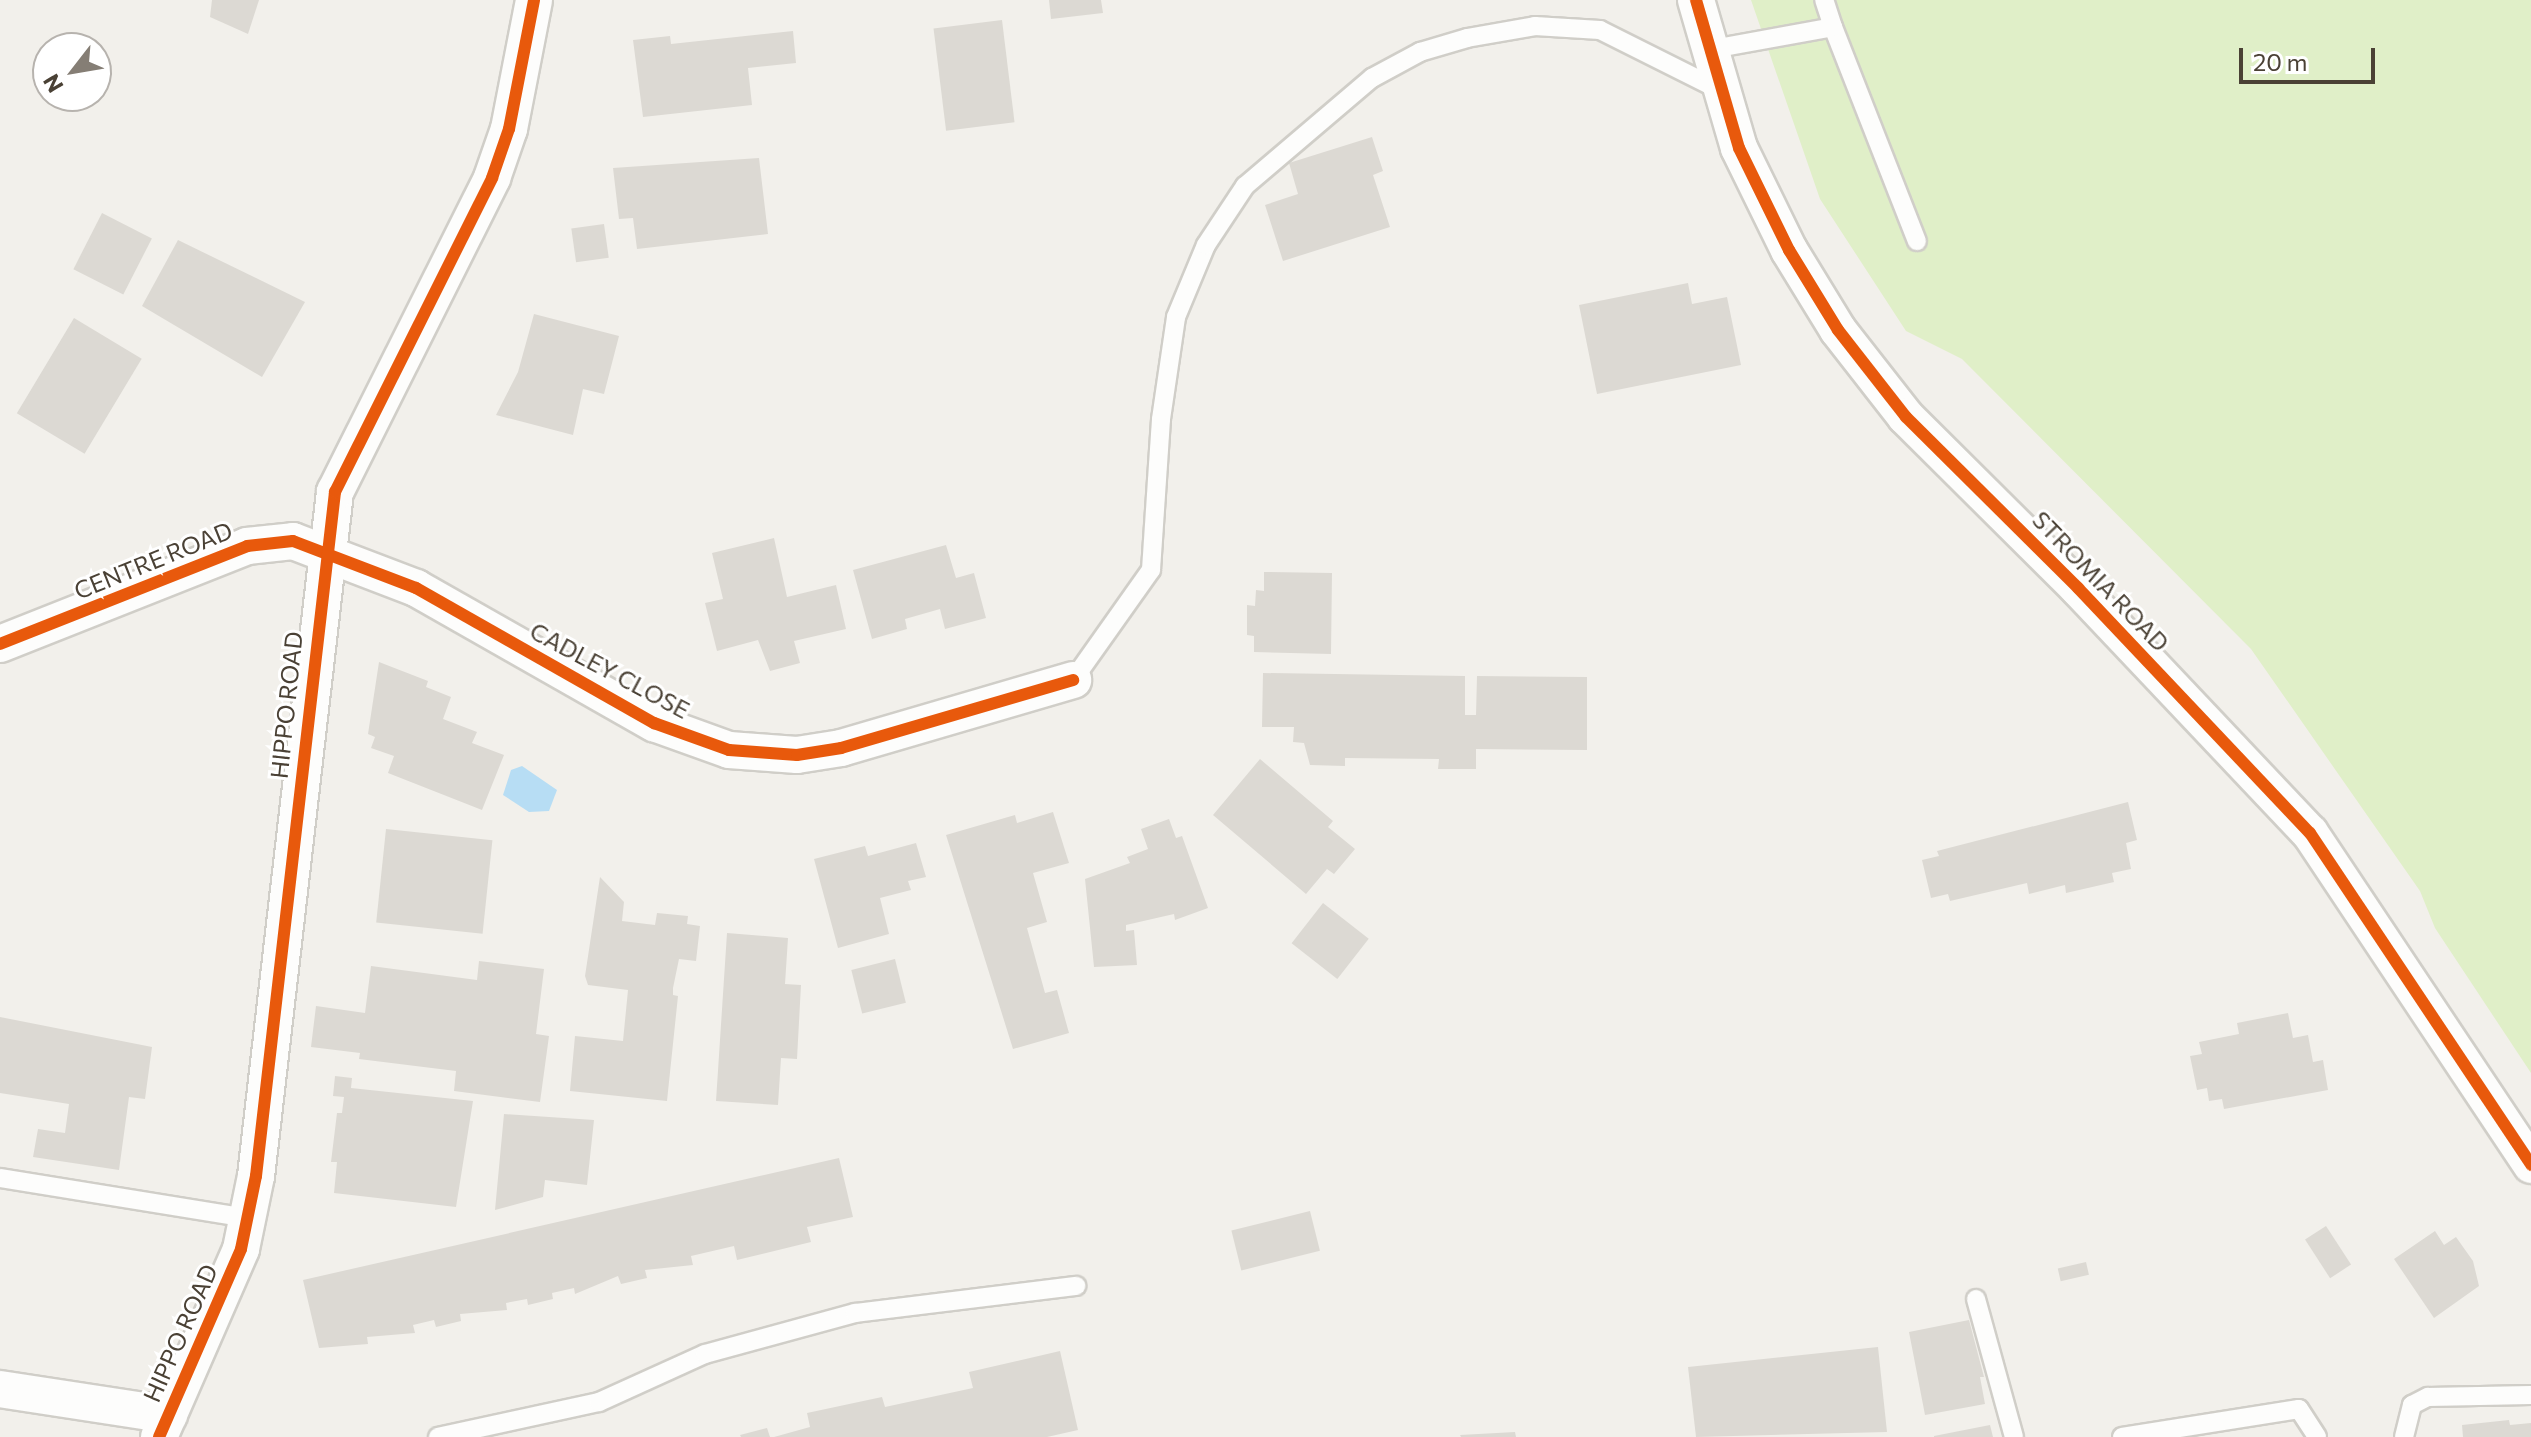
<!DOCTYPE html>
<html>
<head>
<meta charset="utf-8">
<style>
	body { margin:0 }
	#map { position:relative; width:2531px; height:1437px; overflow:hidden; background:#f2f0eb; font-family:Commissioner,sans-serif }
	div>[style] { position:absolute }
	[style*='--x'] { left:calc(var(--x)*1px); top:calc(var(--y)*1px); width:calc(var(--w)*1px); rotate:calc(var(--a)*1deg) }
	.green>* { inset:0; background:#e0efc8 }
	.water>* { inset:0; background:#b7ddf4 }
	.building>* { inset:0; background:#dcd9d3; transform-origin:0 0 }
	.roads { filter:drop-shadow(2px 0 #d0cec8) drop-shadow(-2px 0 #d0cec8) drop-shadow(0 2px #d0cec8) drop-shadow(0 -2px #d0cec8) }
	.lane>* { height:18px; margin:-9px; padding:0 9px; transform-origin:9px; border-radius:9px; background:#fdfdfc }
	.street>* { height:36px; margin:-18px; padding:0 18px; transform-origin:18px; border-radius:18px; background:#fdfdfc }
	.cycleway>* { height:12px; margin:-6px; padding:0 6px; transform-origin:6px; border-radius:6px; background:#e8590c }
	span { translate:-50% -50%; white-space:nowrap; text-align:center; line-height:1.15; -webkit-text-stroke:6px #fff; paint-order:stroke }
	.street-label { font-size:24px; color:#4a4135 }
	.north { position:absolute; left:32px; top:32px; width:80px; height:80px; box-sizing:border-box; background:#fff; border:2px solid #b7b3ae; border-radius:50%; rotate:239deg; font-size:22px; font-weight:700; line-height:32px; text-align:center; color:#4a4135 }
	.north::after { content:''; display:block; margin:auto; width:28px; height:36px; background:#857e75; clip-path:polygon(50% 0,100% 100%,50% 72%,0 100%) }
	.scale { position:absolute; left:2239px; top:48px; width:136px; height:36px; box-sizing:border-box; border:4px solid #4a4135; border-top:0; padding-left:10px; font-size:24px; line-height:28px; white-space:nowrap; color:#4a4135; -webkit-text-stroke:6px #fff; paint-order:stroke }
</style>
</head>
<body>
<div id="map">
	<div class="green">
		<div style="clip-path:polygon(1751px 0,2531px 0,2531px 1073px,2435px 928px,2420px 891px,2251px 649px,1962px 359px,1906px 331px,1820px 199px)"></div>
	</div>
	<div class="water">
		<div style="clip-path:polygon(522px 766px,557px 790px,549px 811px,529px 812px,503px 795px,511px 770px)"></div>
	</div>
	<div class="building">
		<div style="clip-path:polygon(212px 0,259px 0,248px 34px,210px 17px)"></div>
		<div style="clip-path:polygon(1049px 0,1101px 0,1103px 13px,1051px 19px)"></div>
		<div style="left:1002px;top:20px;width:103px;height:69px;rotate:83deg"></div>
		<div style="clip-path:polygon(793px 31px,796px 63px,748px 68px,752px 105px,643px 117px,633px 40px,670px 36px,671px 44px)"></div>
		<div style="clip-path:polygon(1372px 137px,1383px 171px,1373px 175px,1390px 227px,1283px 261px,1265px 205px,1298px 194px,1289px 163px)"></div>
		<div style="clip-path:polygon(759px 158px,768px 234px,637px 249px,633px 218px,619px 219px,613px 168px)"></div>
		<div style="left:102px;top:213px;width:56px;height:63px;rotate:27deg"></div>
		<div style="left:604px;top:224px;width:34px;height:33px;rotate:82deg"></div>
		<div style="clip-path:polygon(178px 240px,305px 302px,262px 377px,142px 306px)"></div>
		<div style="clip-path:polygon(1688px 283px,1692px 304px,1727px 297px,1741px 365px,1597px 394px,1579px 305px)"></div>
		<div style="clip-path:polygon(534px 314px,619px 336px,604px 394px,583px 389px,573px 435px,496px 415px,518px 372px)"></div>
		<div style="left:74px;top:318px;width:79px;height:111px;rotate:31deg"></div>
		<div style="clip-path:polygon(774px 538px,787px 597px,836px 585px,846px 629px,794px 641px,800px 663px,770px 671px,758px 640px,717px 651px,705px 603px,723px 599px,712px 553px)"></div>
		<div style="clip-path:polygon(946px 545px,956px 578px,974px 573px,986px 618px,945px 629px,940px 609px,905px 619px,907px 629px,872px 639px,853px 570px)"></div>
		<div style="clip-path:polygon(1264px 572px,1332px 573px,1331px 654px,1254px 652px,1254px 636px,1247px 635px,1247px 605px,1255px 606px,1256px 590px,1264px 591px)"></div>
		<div style="clip-path:polygon(379px 662px,428px 681px,426px 687px,451px 697px,443px 719px,477px 732px,472px 743px,504px 755px,482px 810px,388px 773px,394px 756px,371px 748px,375px 737px,368px 734px)"></div>
		<div style="clip-path:polygon(1263px 673px,1465px 676px,1465px 715px,1476px 715px,1477px 676px,1587px 677px,1587px 750px,1476px 749px,1476px 769px,1438px 769px,1439px 759px,1345px 758px,1345px 766px,1310px 765px,1304px 743px,1293px 742px,1294px 727px,1262px 727px)"></div>
		<div style="clip-path:polygon(1260px 759px,1333px 821px,1328px 827px,1355px 849px,1334px 874px,1327px 869px,1306px 894px,1213px 815px)"></div>
		<div style="clip-path:polygon(2128px 802px,2137px 840px,2126px 843px,2131px 869px,2112px 873px,2114px 882px,2066px 893px,2065px 885px,2029px 894px,2027px 883px,1950px 901px,1948px 894px,1931px 898px,1922px 860px,1939px 856px,1937px 851px)"></div>
		<div style="clip-path:polygon(1053px 812px,1069px 863px,1033px 873px,1047px 922px,1027px 928px,1045px 993px,1057px 990px,1069px 1033px,1013px 1049px,946px 835px,1015px 815px,1017px 823px)"></div>
		<div style="clip-path:polygon(1169px 819px,1176px 838px,1182px 836px,1208px 908px,1175px 920px,1174px 914px,1126px 925px,1126px 931px,1134px 930px,1137px 965px,1094px 967px,1085px 879px,1130px 863px,1127px 857px,1148px 849px,1141px 829px)"></div>
		<div style="left:386px;top:829px;width:107px;height:94px;rotate:6deg"></div>
		<div style="clip-path:polygon(916px 843px,926px 877px,908px 881px,911px 890px,880px 898px,889px 934px,838px 948px,814px 859px,865px 846px,868px 856px)"></div>
		<div style="clip-path:polygon(600px 877px,624px 902px,622px 921px,655px 925px,657px 913px,688px 916px,687px 924px,700px 926px,696px 961px,679px 959px,673px 988px,673px 995px,678px 996px,667px 1101px,570px 1091px,575px 1036px,623px 1041px,628px 990px,588px 985px,585px 976px)"></div>
		<div style="left:1323px;top:903px;width:58px;height:51px;rotate:38deg"></div>
		<div style="clip-path:polygon(727px 933px,788px 938px,785px 984px,801px 985px,797px 1059px,781px 1058px,778px 1105px,716px 1101px)"></div>
		<div style="left:895px;top:959px;width:45px;height:45px;rotate:76deg"></div>
		<div style="clip-path:polygon(479px 961px,544px 969px,536px 1034px,549px 1036px,540px 1102px,454px 1091px,456px 1071px,359px 1059px,360px 1053px,311px 1047px,316px 1006px,365px 1013px,371px 966px,477px 980px)"></div>
		<div style="clip-path:polygon(2288px 1013px,2293px 1038px,2308px 1035px,2313px 1062px,2323px 1060px,2328px 1090px,2224px 1109px,2222px 1099px,2209px 1101px,2207px 1088px,2197px 1090px,2190px 1056px,2202px 1054px,2199px 1042px,2239px 1034px,2237px 1023px)"></div>
		<div style="clip-path:polygon(0 1017px,152px 1047px,145px 1099px,129px 1097px,119px 1170px,33px 1157px,38px 1129px,65px 1133px,69px 1104px,0 1093px)"></div>
		<div style="clip-path:polygon(335px 1076px,352px 1078px,351px 1088px,473px 1101px,456px 1207px,334px 1193px,337px 1162px,331px 1162px,337px 1113px,342px 1113px,344px 1097px,333px 1096px)"></div>
		<div style="clip-path:polygon(504px 1114px,594px 1120px,587px 1185px,545px 1180px,543px 1197px,495px 1210px)"></div>
		<div style="clip-path:polygon(839px 1158px,853px 1217px,807px 1227px,811px 1242px,737px 1260px,734px 1246px,691px 1256px,693px 1265px,645px 1270px,647px 1278px,621px 1284px,618px 1276px,575px 1294px,574px 1288px,552px 1293px,553px 1299px,528px 1305px,527px 1299px,506px 1303px,507px 1310px,460px 1314px,461px 1321px,436px 1327px,434px 1320px,413px 1325px,415px 1333px,367px 1337px,368px 1344px,319px 1348px,303px 1280px)"></div>
		<div style="left:1310px;top:1211px;width:41px;height:81px;rotate:76deg"></div>
		<div style="left:2326px;top:1226px;width:46px;height:25px;rotate:57deg"></div>
		<div style="clip-path:polygon(2435px 1231px,2444px 1245px,2456px 1237px,2473px 1261px,2479px 1286px,2434px 1318px,2394px 1259px)"></div>
		<div style="left:2086px;top:1262px;width:13px;height:29px;rotate:77deg"></div>
		<div style="clip-path:polygon(1969px 1320px,1984px 1377px,1980px 1377px,1985px 1404px,1925px 1415px,1909px 1332px)"></div>
		<div style="clip-path:polygon(1878px 1347px,1887px 1432px,1696px 1437px,1688px 1367px)"></div>
		<div style="clip-path:polygon(1060px 1351px,1078px 1430px,1047px 1437px,774px 1437px,810px 1427px,807px 1413px,882px 1397px,885px 1407px,973px 1388px,969px 1372px)"></div>
		<div style="clip-path:polygon(2509px 1420px,2510px 1425px,2531px 1423px,2531px 1437px,2463px 1437px,2462px 1425px)"></div>
		<div style="clip-path:polygon(1990px 1425px,1993px 1437px,1934px 1437px,1934px 1436px)"></div>
		<div style="clip-path:polygon(767px 1428px,770px 1437px,741px 1437px,740px 1435px)"></div>
		<div style="clip-path:polygon(1515px 1432px,1516px 1437px,1461px 1437px,1460px 1435px)"></div>
	</div>
	<div class="roads">
		<div class="lane">
			<div style="--x:1833;--y:27;--w:230;--a:68.6"></div>
			<div style="--x:1707;--y:50;--w:128;--a:-10.3"></div>
			<div style="--x:1833;--y:27;--w:28;--a:-108"></div>
			<div style="--x:1073;--y:680;--w:135;--a:-54.7"></div>
			<div style="--x:1151;--y:570;--w:151;--a:-86.2"></div>
			<div style="--x:1161;--y:419;--w:103;--a:-81.6"></div>
			<div style="--x:1176;--y:317;--w:78;--a:-67.4"></div>
			<div style="--x:1206;--y:245;--w:71;--a:-56.5"></div>
			<div style="--x:1245;--y:186;--w:167;--a:-40.4"></div>
			<div style="--x:1372;--y:78;--w:55;--a:-28.4"></div>
			<div style="--x:1420;--y:52;--w:49;--a:-16.6"></div>
			<div style="--x:1467;--y:38;--w:69;--a:-10"></div>
			<div style="--x:1535;--y:26;--w:65;--a:3.5"></div>
			<div style="--x:1600;--y:30;--w:134;--a:26.6"></div>
			<div style="--x:0;--y:1178;--w:250;--a:9.2"></div>
			<div style="--x:1976;--y:1299;--w:143;--a:74.6"></div>
			<div style="--x:438;--y:1437;--w:165;--a:-12.3"></div>
			<div style="--x:599;--y:1402;--w:116;--a:-24.4"></div>
			<div style="--x:705;--y:1354;--w:156;--a:-15.3"></div>
			<div style="--x:855;--y:1313;--w:223;--a:-7"></div>
			<div style="--x:2122;--y:1437;--w:179;--a:-9"></div>
			<div style="--x:2299;--y:1409;--w:33;--a:57"></div>
			<div style="--x:2404;--y:1437;--w:33;--a:-76"></div>
			<div style="--x:2412;--y:1405;--w:18;--a:-27"></div>
			<div style="--x:2428;--y:1397;--w:103;--a:-1.1"></div>
		</div>
		<div class="street">
			<div style="--x:1696;--y:0;--w:154;--a:73.8"></div>
			<div style="--x:1739;--y:148;--w:114;--a:63.9"></div>
			<div style="--x:1789;--y:250;--w:94;--a:58.5"></div>
			<div style="--x:1838;--y:330;--w:110;--a:52"></div>
			<div style="--x:1906;--y:417;--w:243;--a:44.8"></div>
			<div style="--x:2078;--y:588;--w:337;--a:46.6"></div>
			<div style="--x:2310;--y:833;--w:399;--a:56.3"></div>
			<div style="--x:0;--y:644;--w:266;--a:-21.6"></div>
			<div style="--x:247;--y:546;--w:46;--a:-6.2"></div>
			<div style="--x:293;--y:541;--w:132;--a:20.9"></div>
			<div style="--x:416;--y:588;--w:274;--a:29.6"></div>
			<div style="--x:654;--y:723;--w:80;--a:19.8"></div>
			<div style="--x:729;--y:750;--w:68;--a:4.2"></div>
			<div style="--x:797;--y:755;--w:45;--a:-9"></div>
			<div style="--x:841;--y:748;--w:242;--a:-16.3"></div>
			<div style="--x:0;--y:1389;--w:171;--a:8.7"></div>
			<div style="--x:159;--y:1437;--w:205;--a:-66.4"></div>
			<div style="--x:241;--y:1249;--w:75;--a:-78.4"></div>
			<div style="--x:256;--y:1176;--w:689;--a:-83.41"></div>
			<div style="--x:335;--y:492;--w:351;--a:-63.4"></div>
			<div style="--x:492;--y:178;--w:52;--a:-70.9"></div>
			<div style="--x:509;--y:129;--w:131;--a:-79"></div>
		</div>
	</div>
	<div class="cycleway">
		<div style="--x:1696;--y:0;--w:154;--a:73.8"></div>
		<div style="--x:1739;--y:148;--w:114;--a:63.9"></div>
		<div style="--x:1789;--y:250;--w:94;--a:58.5"></div>
		<div style="--x:1838;--y:330;--w:110;--a:52"></div>
		<div style="--x:1906;--y:417;--w:243;--a:44.8"></div>
		<div style="--x:2078;--y:588;--w:337;--a:46.6"></div>
		<div style="--x:2310;--y:833;--w:399;--a:56.3"></div>
		<div style="--x:0;--y:644;--w:266;--a:-21.6"></div>
		<div style="--x:247;--y:546;--w:46;--a:-6.2"></div>
		<div style="--x:293;--y:541;--w:132;--a:20.9"></div>
		<div style="--x:416;--y:588;--w:274;--a:29.6"></div>
		<div style="--x:654;--y:723;--w:80;--a:19.8"></div>
		<div style="--x:729;--y:750;--w:68;--a:4.2"></div>
		<div style="--x:797;--y:755;--w:45;--a:-9"></div>
		<div style="--x:841;--y:748;--w:242;--a:-16.3"></div>
		<div style="--x:159;--y:1437;--w:205;--a:-66.4"></div>
		<div style="--x:241;--y:1249;--w:75;--a:-78.4"></div>
		<div style="--x:256;--y:1176;--w:689;--a:-83.41"></div>
		<div style="--x:335;--y:492;--w:351;--a:-63.4"></div>
		<div style="--x:492;--y:178;--w:52;--a:-70.9"></div>
		<div style="--x:509;--y:129;--w:131;--a:-79"></div>
	</div>
	<div class="street-label">
		<span style="left:153px;top:560px;rotate:-22deg">CENTRE ROAD</span>
		<span style="left:2101px;top:581px;rotate:46deg">STROMIA ROAD</span>
		<span style="left:610px;top:670px;rotate:28deg">CADLEY CLOSE</span>
		<span style="left:286px;top:705px;rotate:-84deg">HIPPO ROAD</span>
		<span style="left:180px;top:1333px;rotate:-66deg">HIPPO ROAD</span>
	</div>
	<div class="north">N</div>
	<div class="scale">20 m</div>
</div>
</body>
</html>
